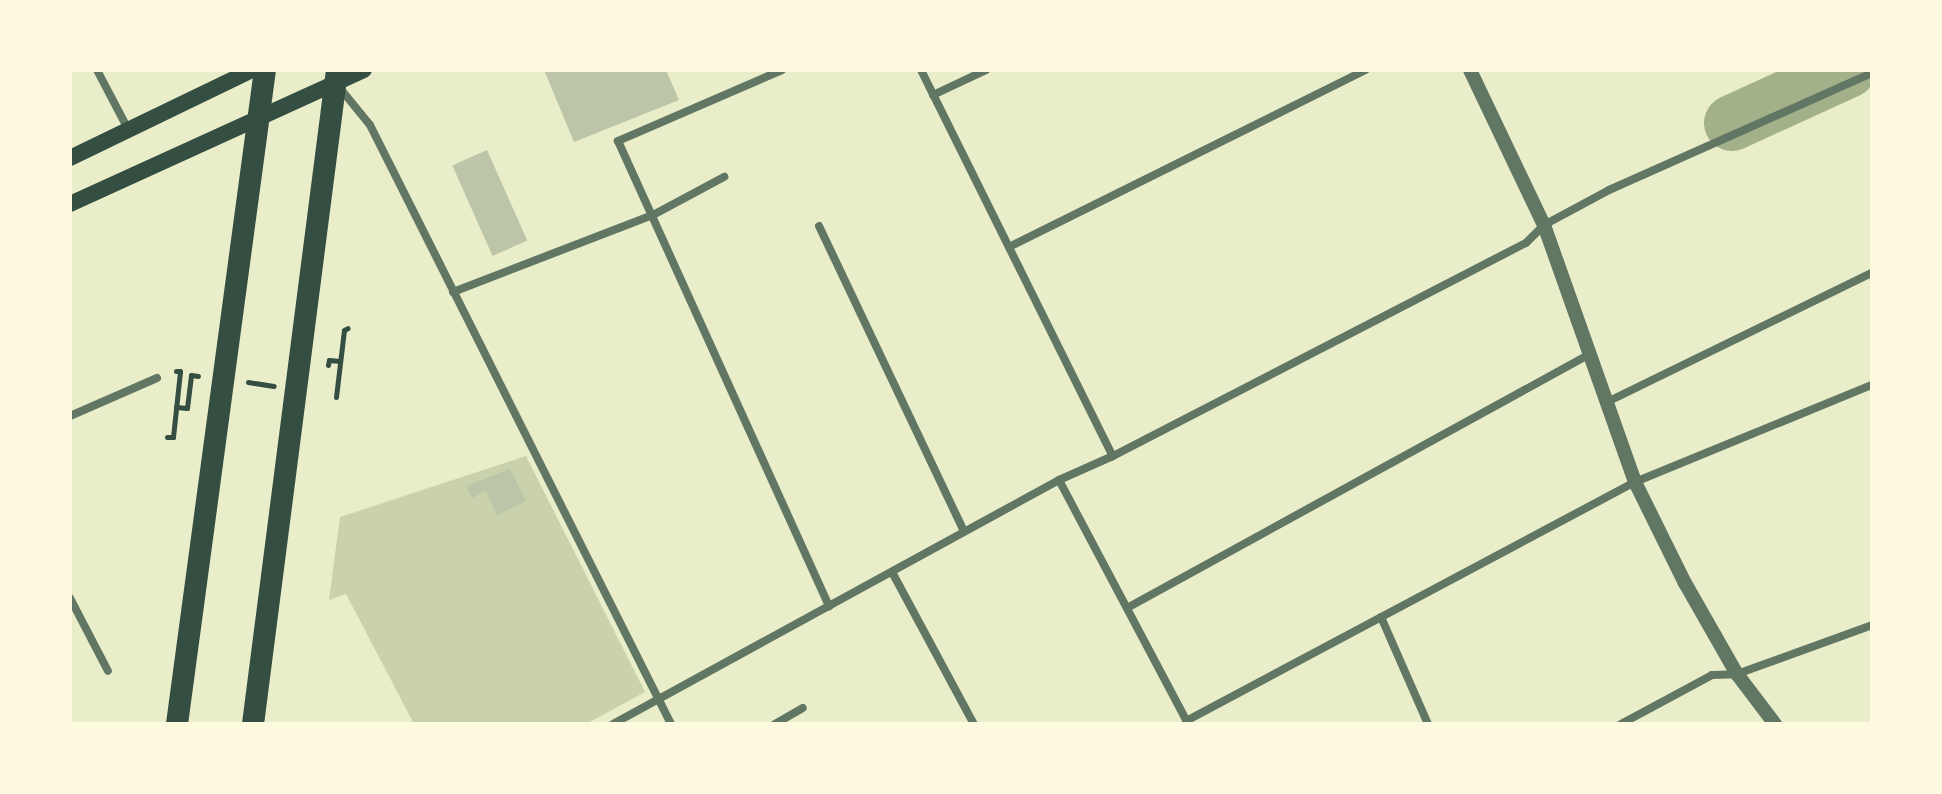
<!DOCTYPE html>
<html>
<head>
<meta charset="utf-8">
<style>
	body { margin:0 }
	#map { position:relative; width:1942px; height:794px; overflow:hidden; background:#e9edc9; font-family:"Fira Sans Condensed",sans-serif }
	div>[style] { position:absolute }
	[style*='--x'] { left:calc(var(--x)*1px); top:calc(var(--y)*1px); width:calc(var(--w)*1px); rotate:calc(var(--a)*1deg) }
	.green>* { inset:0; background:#cad2ad }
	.river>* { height:56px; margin:-28px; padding:0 28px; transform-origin:28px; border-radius:28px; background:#a3b18a }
	.building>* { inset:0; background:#bcc5a7; transform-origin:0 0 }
	.path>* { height:5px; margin:-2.5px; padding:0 2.5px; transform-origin:2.5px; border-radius:2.5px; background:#344e41 }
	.minor>* { height:8px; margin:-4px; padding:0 4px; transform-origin:4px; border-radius:4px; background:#617663 }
	.tertiary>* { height:14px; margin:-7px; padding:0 7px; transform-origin:7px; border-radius:7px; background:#617663 }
	.secondary>* { height:16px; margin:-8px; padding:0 8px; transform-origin:8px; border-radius:8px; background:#344e41 }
	.trunk>* { height:22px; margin:-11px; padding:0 11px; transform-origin:11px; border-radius:11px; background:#344e41 }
	span { translate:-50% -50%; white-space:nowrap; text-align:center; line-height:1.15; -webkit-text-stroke:6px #fefae0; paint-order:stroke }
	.frame { position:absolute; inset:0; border:72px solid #fefae0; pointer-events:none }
</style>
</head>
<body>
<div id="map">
	<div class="green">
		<div style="clip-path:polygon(526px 456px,645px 692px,586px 724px,414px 724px,346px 594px,329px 600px,340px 517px)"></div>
	</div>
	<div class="river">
		<div style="--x:1732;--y:123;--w:128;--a:-24.6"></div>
	</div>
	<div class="building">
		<div style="clip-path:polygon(544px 70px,666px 70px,679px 100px,574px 142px)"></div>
		<div style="left:487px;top:150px;width:99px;height:38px;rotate:66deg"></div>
		<div style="clip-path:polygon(510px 469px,526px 501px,497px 515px,486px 491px,472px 498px,466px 486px)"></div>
	</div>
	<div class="path">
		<div style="--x:328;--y:365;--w:5;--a:-79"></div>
		<div style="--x:329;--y:360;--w:11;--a:5"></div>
		<div style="--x:248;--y:382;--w:26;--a:9"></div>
		<div style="--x:336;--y:397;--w:67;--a:-83.2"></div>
		<div style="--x:344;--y:330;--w:4;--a:-27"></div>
		<div style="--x:176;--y:407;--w:11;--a:5"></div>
		<div style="--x:187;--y:408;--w:33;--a:-83"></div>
		<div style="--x:191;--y:375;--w:7;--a:8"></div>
		<div style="--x:167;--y:437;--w:6;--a:0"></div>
		<div style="--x:173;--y:437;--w:66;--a:-83.9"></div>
		<div style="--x:180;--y:371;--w:4;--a:180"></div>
	</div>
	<div class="minor">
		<div style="--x:97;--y:70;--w:69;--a:62.3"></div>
		<div style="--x:782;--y:70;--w:179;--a:156.6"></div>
		<div style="--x:618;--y:141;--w:511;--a:65.59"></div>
		<div style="--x:921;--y:70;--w:431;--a:63.6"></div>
		<div style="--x:339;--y:87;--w:49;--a:50.8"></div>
		<div style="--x:370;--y:125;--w:670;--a:63.32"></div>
		<div style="--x:933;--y:95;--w:59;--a:-25.3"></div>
		<div style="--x:819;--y:226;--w:338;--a:64.6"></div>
		<div style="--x:1009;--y:247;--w:398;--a:-26.4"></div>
		<div style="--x:453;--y:292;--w:214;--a:-21.1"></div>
		<div style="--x:653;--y:215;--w:81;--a:-28.2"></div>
		<div style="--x:1607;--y:402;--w:295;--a:-26"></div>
		<div style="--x:70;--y:416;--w:95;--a:-23.6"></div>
		<div style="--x:1059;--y:480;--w:276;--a:62.1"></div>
		<div style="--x:892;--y:572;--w:173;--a:61.7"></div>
		<div style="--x:70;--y:598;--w:82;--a:62.5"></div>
		<div style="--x:1127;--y:608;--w:528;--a:-28.75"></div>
		<div style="--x:1381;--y:617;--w:117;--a:66.3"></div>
		<div style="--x:1186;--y:721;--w:509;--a:-28.03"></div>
		<div style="--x:1635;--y:482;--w:256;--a:-22.3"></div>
		<div style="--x:613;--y:724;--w:508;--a:-28.68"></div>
		<div style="--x:1059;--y:480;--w:59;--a:-24"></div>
		<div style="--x:1113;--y:456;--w:465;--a:-27.3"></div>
		<div style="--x:1526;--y:243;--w:25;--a:-45"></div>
		<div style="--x:1544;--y:225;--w:74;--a:-28.3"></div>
		<div style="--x:1609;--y:190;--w:288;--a:-24"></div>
		<div style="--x:775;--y:724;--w:32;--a:-30"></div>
		<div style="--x:1621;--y:724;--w:103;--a:-28.3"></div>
		<div style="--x:1712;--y:675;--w:25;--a:-2"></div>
		<div style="--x:1737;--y:674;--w:144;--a:-19.9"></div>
	</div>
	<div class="tertiary">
		<div style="--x:1470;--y:70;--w:172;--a:64.5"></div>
		<div style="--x:1544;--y:225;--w:273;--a:70.5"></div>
		<div style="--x:1635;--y:482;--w:113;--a:63.7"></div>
		<div style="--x:1685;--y:583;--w:105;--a:60.3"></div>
		<div style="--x:1737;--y:674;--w:63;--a:52.8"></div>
	</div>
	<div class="secondary">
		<div style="--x:70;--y:158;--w:202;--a:-25.8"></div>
		<div style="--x:70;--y:204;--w:323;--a:-24.5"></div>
	</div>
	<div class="trunk">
		<div style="--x:177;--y:724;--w:660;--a:-82.34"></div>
		<div style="--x:253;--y:724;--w:659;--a:-82.68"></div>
	</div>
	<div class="frame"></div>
</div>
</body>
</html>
